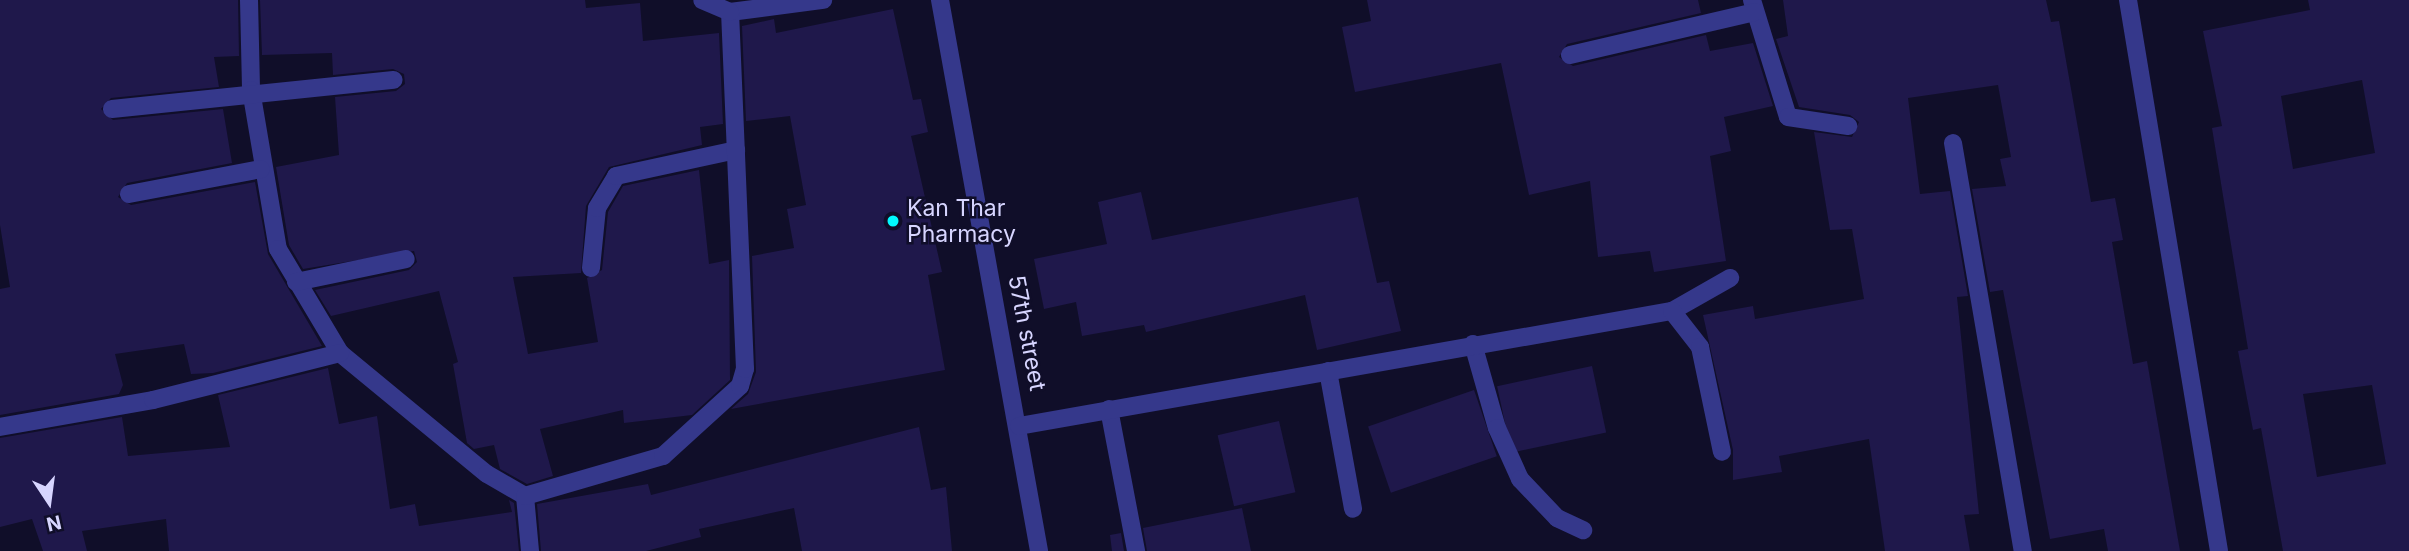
<!DOCTYPE html>
<html>
<head>
<meta charset="utf-8">
<style>
	body { margin:0 }
	#map { position:relative; width:2409px; height:551px; overflow:hidden; background:#100e29; font-family:Inter,sans-serif }
	div>[style] { position:absolute }
	[style*='--x'] { left:calc(var(--x)*1px); top:calc(var(--y)*1px); width:calc(var(--w)*1px); rotate:calc(var(--a)*1deg) }
	.building>* { inset:0; background:#1f184b; transform-origin:0 0 }
	.street>* { height:18px; margin:-9px; padding:0 9px; transform-origin:9px; border-radius:9px; background:#35388b }
	.dots>* { width:19px; height:19px; translate:-50% -50%; box-sizing:border-box; border:4px solid #100e29; border-radius:50% }
	span { translate:-50% -50%; white-space:nowrap; text-align:center; line-height:1.15; -webkit-text-stroke:5px #100e29; paint-order:stroke }
	.poi-label { font-size:23px; color:#d7d5ff }
	.left { translate:0 -50%; text-align:left }
	.street-label { font-size:23px; color:#d7d5ff }
	.north { position:absolute; left:14px; top:467px; width:70px; height:70px; -webkit-text-stroke:5px #100e29; paint-order:stroke; rotate:167deg; font-size:19px; font-weight:700; line-height:28px; text-align:center; color:#d7d5ff }
	.north::after { content:''; display:block; margin:auto; width:24px; height:32px; background:#d7d5ff; clip-path:polygon(50% 0,100% 100%,50% 72%,0 100%) }
</style>
</head>
<body>
<div id="map">
	<div class="building">
		<div style="clip-path:polygon(0 0,238px 0,239px 56px,214px 57px,219px 87px,111px 98px,101px 109px,113px 120px,223px 109px,232px 163px,127px 183px,118px 197px,131px 205px,255px 182px,268px 254px,322px 346px,213px 373px,191px 374px,184px 344px,115px 354px,123px 385px,119px 394px,0 415px,0 289px,10px 287px,0 225px)"></div>
		<div style="clip-path:polygon(260px 0,585px 0,586px 8px,640px 3px,643px 41px,719px 33px,723px 124px,700px 127px,702px 145px,609px 167px,586px 206px,581px 273px,513px 277px,528px 354px,598px 342px,587px 278px,602px 270px,608px 212px,623px 186px,699px 170px,709px 264px,729px 260px,730px 380px,692px 415px,624px 423px,623px 410px,540px 429px,553px 476px,527px 484px,500px 469px,494px 445px,474px 449px,467px 443px,453px 364px,458px 362px,439px 291px,331px 316px,315px 290px,409px 270px,417px 262px,414px 251px,303px 269px,289px 245px,276px 167px,339px 155px,335px 97px,396px 91px,405px 84px,404px 74px,393px 69px,333px 75px,332px 53px,262px 55px)"></div>
		<div style="clip-path:polygon(1367px 0,1698px 0,1701px 13px,1567px 44px,1559px 57px,1573px 66px,1706px 35px,1710px 51px,1753px 43px,1773px 106px,1724px 117px,1731px 151px,1710px 156px,1726px 261px,1654px 272px,1650px 251px,1598px 257px,1590px 181px,1529px 195px,1501px 63px,1355px 92px,1342px 27px,1371px 21px)"></div>
		<div style="clip-path:polygon(1783px 0,2046px 0,2051px 22px,2059px 21px,2091px 202px,2115px 198px,2123px 240px,2112px 242px,2133px 364px,2147px 361px,2180px 551px,2108px 551px,2104px 529px,2050px 539px,2003px 290px,1990px 292px,1972px 189px,2006px 186px,2000px 159px,2011px 157px,1998px 85px,1908px 98px,1920px 194px,1950px 191px,1968px 296px,1957px 297px,1979px 514px,1964px 515px,1970px 551px,1885px 551px,1869px 439px,1779px 456px,1782px 472px,1733px 480px,1733px 450px,1703px 315px,1753px 306px,1755px 319px,1864px 299px,1852px 229px,1830px 230px,1814px 132px,1852px 137px,1859px 122px,1850px 115px,1799px 107px,1776px 39px,1788px 36px)"></div>
		<div style="clip-path:polygon(evenodd,2308px 0,2409px 0,2409px 551px,2283px 551px,2261px 428px,2253px 430px,2238px 351px,2248px 349px,2212px 128px,2222px 126px,2203px 31px,2310px 10px,2308px 0,2362px 80px,2375px 153px,2293px 169px,2281px 96px,2362px 80px,2308px 0,2372px 385px,2386px 464px,2317px 477px,2303px 394px,2372px 385px)"></div>
		<div style="clip-path:polygon(893px 9px,913px 100px,921px 99px,928px 132px,911px 136px,942px 272px,928px 275px,945px 370px,731px 409px,748px 394px,756px 372px,752px 256px,794px 248px,787px 209px,806px 205px,790px 116px,746px 121px,742px 26px,774px 19px,776px 33px)"></div>
		<div style="clip-path:polygon(1141px 192px,1152px 240px,1358px 197px,1377px 283px,1389px 281px,1401px 331px,1317px 350px,1305px 295px,1146px 332px,1144px 325px,1082px 336px,1076px 302px,1044px 309px,1034px 259px,1107px 244px,1098px 202px)"></div>
		<div style="left:1592px;top:366px;width:68px;height:97px;rotate:78deg"></div>
		<div style="clip-path:polygon(328px 368px,339px 424px,377px 416px,390px 509px,415px 504px,419px 526px,512px 512px,509px 500px,514px 503px,519px 551px,169px 551px,166px 519px,82px 531px,87px 551px,43px 551px,32px 519px,0 527px,0 438px,122px 417px,128px 456px,230px 447px,218px 395px)"></div>
		<div style="left:1474px;top:390px;width:70px;height:112px;rotate:71deg"></div>
		<div style="left:1279px;top:421px;width:73px;height:63px;rotate:77deg"></div>
		<div style="clip-path:polygon(919px 427px,931px 490px,946px 487px,952px 551px,802px 551px,794px 508px,699px 529px,701px 537px,646px 551px,541px 551px,537px 504px,648px 484px,651px 495px)"></div>
		<div style="clip-path:polygon(1242px 508px,1251px 551px,1147px 551px,1143px 528px)"></div>
		<div style="clip-path:polygon(1121px 533px,1124px 551px,1112px 551px,1110px 535px)"></div>
	</div>
	<div class="street">
		<div style="--x:249;--y:0;--w:90;--a:88.7"></div>
		<div style="--x:251;--y:90;--w:161;--a:80.4"></div>
		<div style="--x:278;--y:249;--w:121;--a:59.2"></div>
		<div style="--x:340;--y:353;--w:190;--a:39.5"></div>
		<div style="--x:487;--y:474;--w:44;--a:30.1"></div>
		<div style="--x:525;--y:496;--w:55;--a:84.8"></div>
		<div style="--x:940;--y:0;--w:560;--a:79.81"></div>
		<div style="--x:1752;--y:0;--w:122;--a:72.9"></div>
		<div style="--x:1788;--y:117;--w:61;--a:8.5"></div>
		<div style="--x:2128;--y:0;--w:558;--a:80.62"></div>
		<div style="--x:730;--y:12;--w:94;--a:-7.4"></div>
		<div style="--x:1570;--y:55;--w:190;--a:-13.1"></div>
		<div style="--x:112;--y:109;--w:283;--a:-5.9"></div>
		<div style="--x:1953;--y:143;--w:414;--a:80.3"></div>
		<div style="--x:129;--y:194;--w:134;--a:-10.7"></div>
		<div style="--x:591;--y:268;--w:60;--a:-84.3"></div>
		<div style="--x:597;--y:208;--w:37;--a:-59"></div>
		<div style="--x:616;--y:176;--w:123;--a:-12.2"></div>
		<div style="--x:296;--y:282;--w:112;--a:-11.8"></div>
		<div style="--x:1672;--y:311;--w:67;--a:-29.6"></div>
		<div style="--x:1473;--y:344;--w:87;--a:74.1"></div>
		<div style="--x:1497;--y:428;--w:56;--a:65.7"></div>
		<div style="--x:1520;--y:479;--w:54;--a:46.5"></div>
		<div style="--x:1557;--y:518;--w:29;--a:25"></div>
		<div style="--x:1328;--y:371;--w:140;--a:79.7"></div>
		<div style="--x:1109;--y:409;--w:145;--a:79.2"></div>
		<div style="--x:1019;--y:426;--w:663;--a:-9.99"></div>
		<div style="--x:1672;--y:311;--w:46;--a:52.1"></div>
		<div style="--x:1700;--y:347;--w:107;--a:78.2"></div>
		<div style="--x:0;--y:427;--w:155;--a:-10"></div>
		<div style="--x:153;--y:400;--w:193;--a:-14.1"></div>
		<div style="--x:525;--y:496;--w:144;--a:-16.2"></div>
		<div style="--x:663;--y:456;--w:104;--a:-42.3"></div>
		<div style="--x:740;--y:386;--w:18;--a:-74"></div>
		<div style="--x:745;--y:369;--w:357;--a:-92.4"></div>
		<div style="--x:730;--y:12;--w:30;--a:-157"></div>
	</div>
	<div class="dots">
		<div style="left:893px;top:221px;background:#01f9ff"></div>
	</div>
	<div class="poi-label">
		<span class="left" style="left:907px;top:221px">Kan Thar<br>Pharmacy</span>
	</div>
	<div class="street-label">
		<span style="left:1027px;top:333px;rotate:79deg">57th street</span>
	</div>
	<div class="north">N</div>
</div>
</body>
</html>
